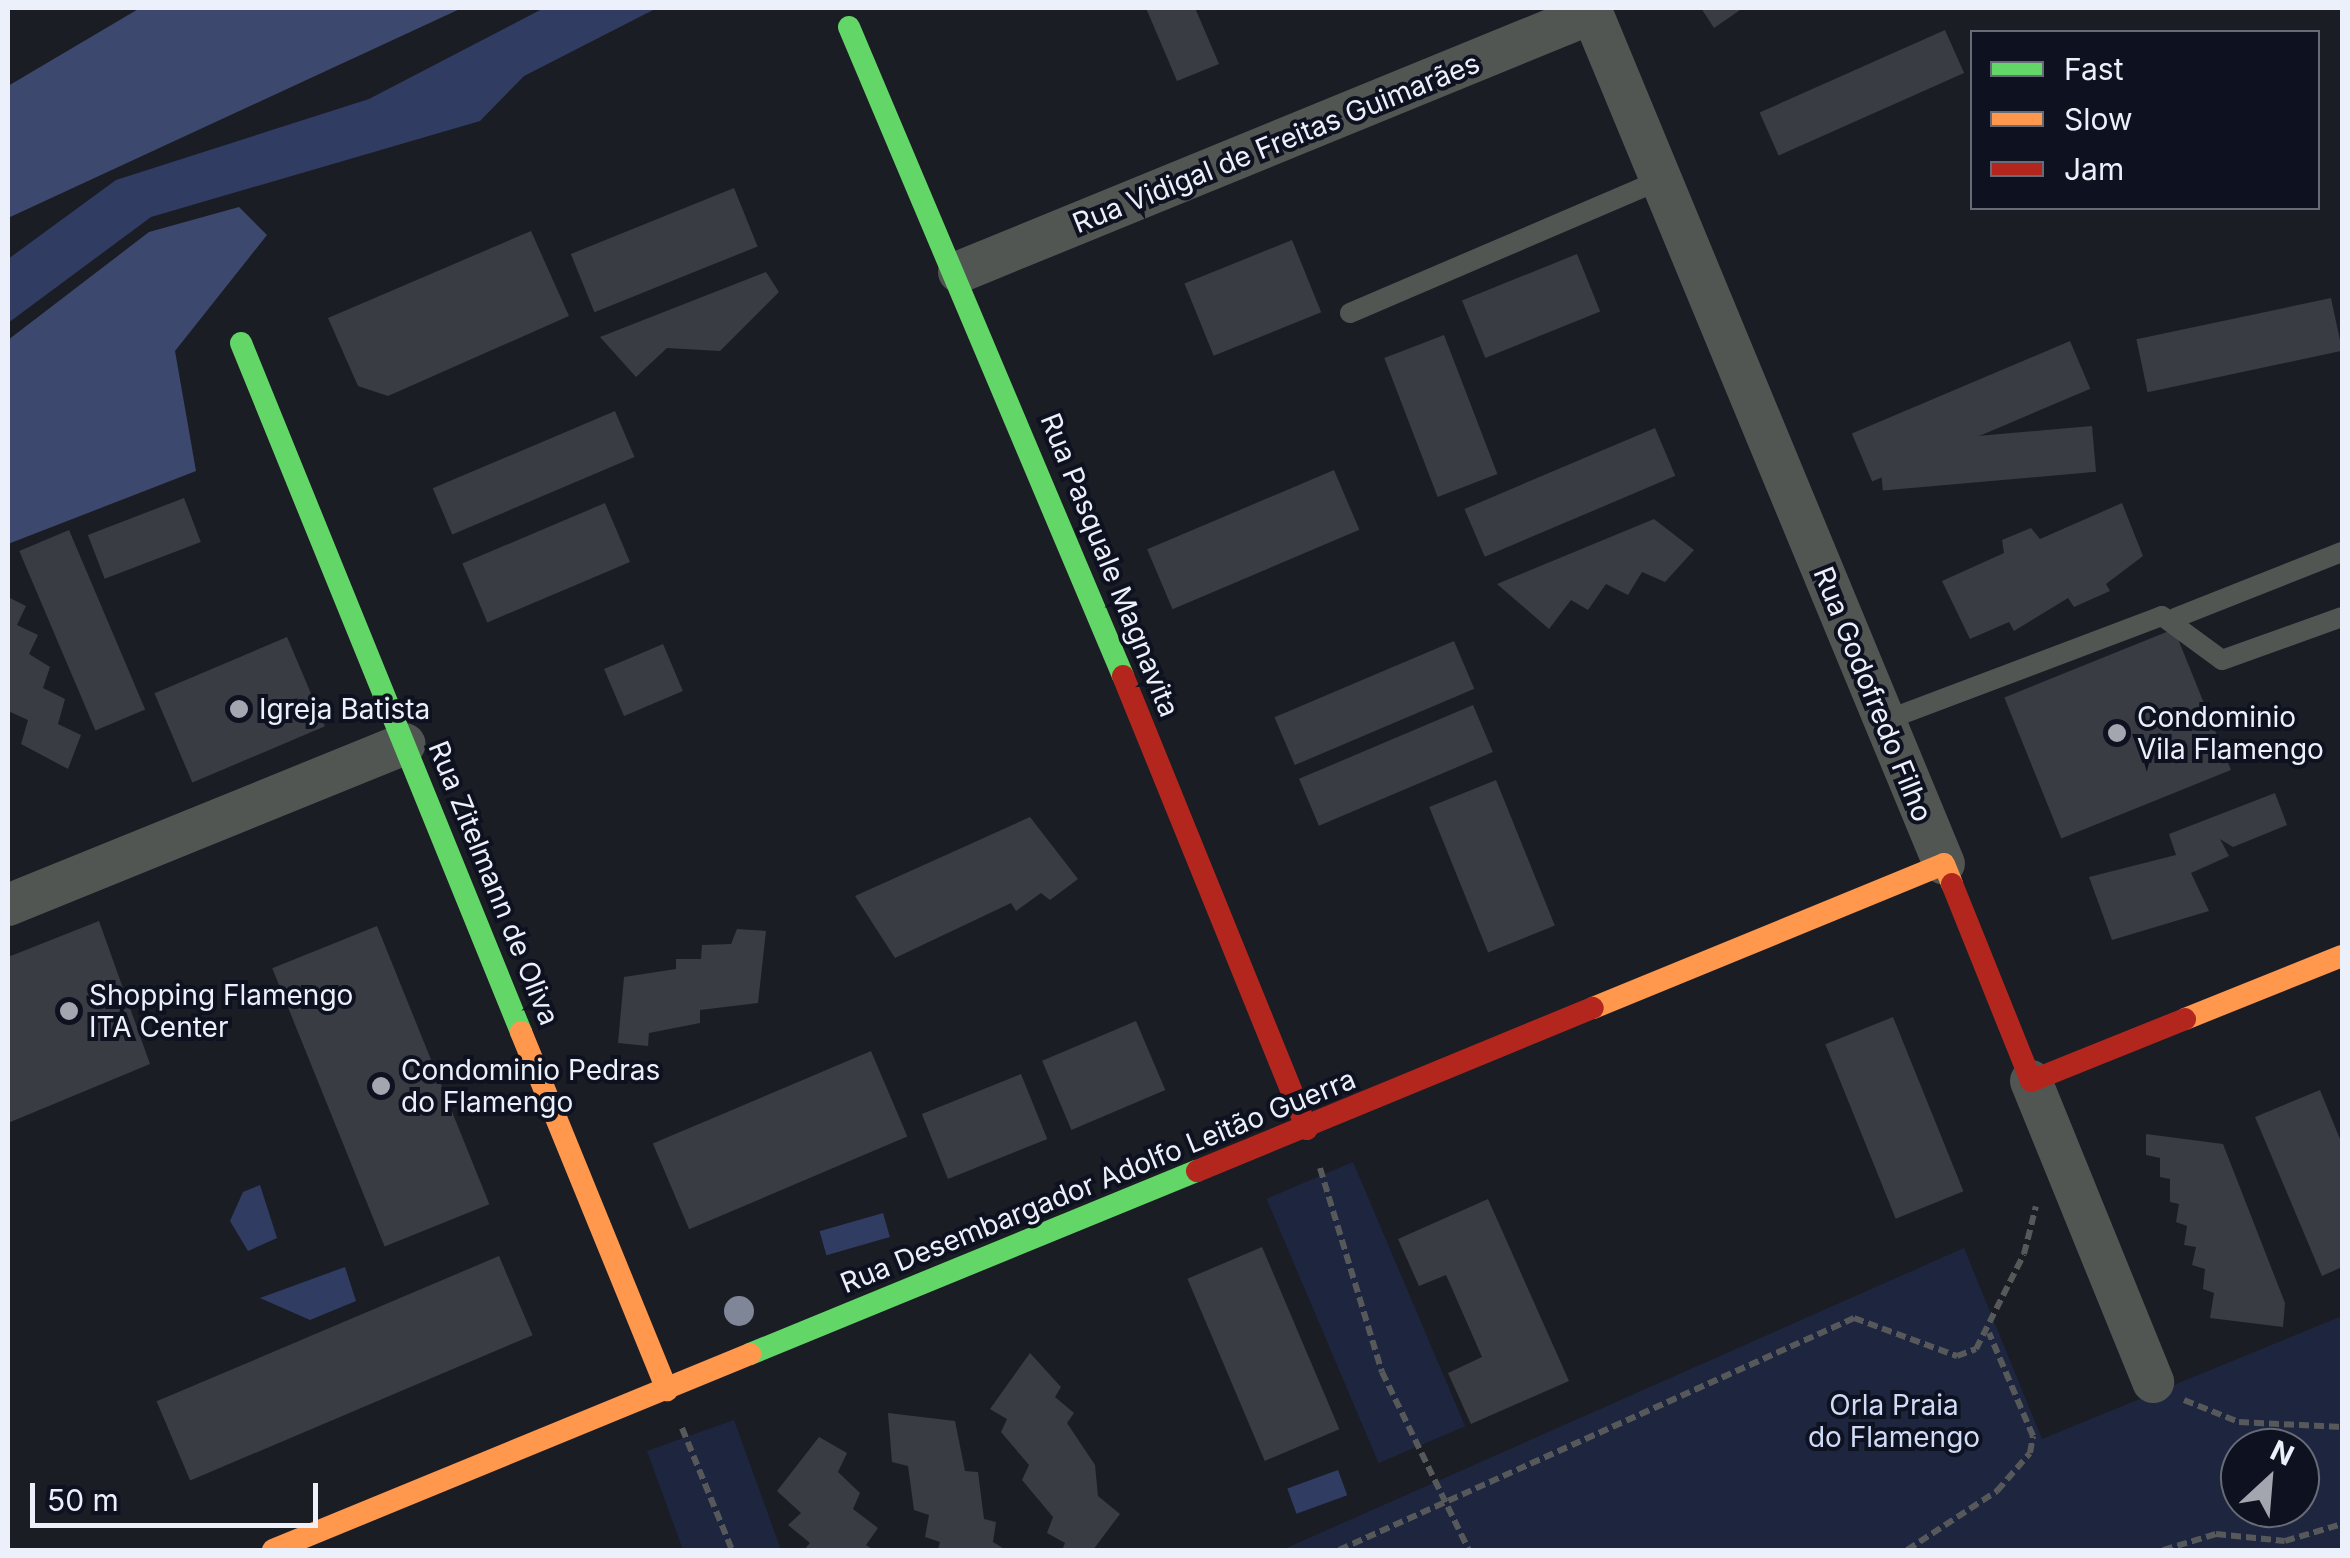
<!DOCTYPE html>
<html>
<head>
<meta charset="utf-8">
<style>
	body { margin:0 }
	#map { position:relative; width:2350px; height:1558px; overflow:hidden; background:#1b1d25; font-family:Inter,sans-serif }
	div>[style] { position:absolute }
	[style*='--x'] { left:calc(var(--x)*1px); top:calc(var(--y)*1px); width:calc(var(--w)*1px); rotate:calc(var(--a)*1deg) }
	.green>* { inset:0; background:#1e263f; transform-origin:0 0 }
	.forest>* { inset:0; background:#3d486e }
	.water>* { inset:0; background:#313c62; transform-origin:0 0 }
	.building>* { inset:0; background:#393c42; transform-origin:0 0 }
	.path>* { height:6px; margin-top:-3px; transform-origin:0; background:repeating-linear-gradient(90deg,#56585a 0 10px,transparent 0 15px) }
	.lane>* { height:20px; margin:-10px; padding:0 10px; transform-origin:10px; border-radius:10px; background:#515653 }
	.street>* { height:42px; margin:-21px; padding:0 21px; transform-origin:21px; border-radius:21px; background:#515653 }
	.fast>* { height:22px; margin:-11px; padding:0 11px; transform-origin:11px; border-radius:11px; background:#63d668 }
	.slow>* { height:22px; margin:-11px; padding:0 11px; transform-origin:11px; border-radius:11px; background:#ff974d }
	.jam>* { height:22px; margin:-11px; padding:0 11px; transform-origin:11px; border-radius:11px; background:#b3261e }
	.trees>* { width:30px; height:30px; margin:-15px; border-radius:50%; background:#7f8698 }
	.dots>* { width:28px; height:28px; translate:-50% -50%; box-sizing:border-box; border:5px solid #0e1220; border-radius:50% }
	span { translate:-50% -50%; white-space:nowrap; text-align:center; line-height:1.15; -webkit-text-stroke:8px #0e1220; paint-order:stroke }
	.street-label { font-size:28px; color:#ecf0fa }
	.poi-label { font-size:28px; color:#ecf0fa }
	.left { translate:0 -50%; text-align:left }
	.park-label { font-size:28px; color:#d0dbf7 }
	.frame { position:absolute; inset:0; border:10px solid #ecf0fa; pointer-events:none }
	.legend { position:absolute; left:1970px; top:30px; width:350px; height:180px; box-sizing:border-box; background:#0e1220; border:2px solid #676b77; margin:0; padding:12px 18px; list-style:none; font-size:30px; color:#ecf0fa }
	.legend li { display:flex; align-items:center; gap:20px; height:50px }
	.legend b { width:50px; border:2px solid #676b77 }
	.north { position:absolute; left:2220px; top:1428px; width:100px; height:100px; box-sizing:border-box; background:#0e1220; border:2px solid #676b77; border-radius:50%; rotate:26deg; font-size:28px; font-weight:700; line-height:40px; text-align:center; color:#ecf0fa }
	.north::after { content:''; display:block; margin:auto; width:35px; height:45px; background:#a3a6af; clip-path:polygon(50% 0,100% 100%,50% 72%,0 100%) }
	.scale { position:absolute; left:30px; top:1483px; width:288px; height:45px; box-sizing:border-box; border:5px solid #ecf0fa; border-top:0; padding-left:12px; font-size:30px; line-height:35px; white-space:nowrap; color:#ecf0fa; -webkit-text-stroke:8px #0e1220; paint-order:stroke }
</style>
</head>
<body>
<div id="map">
	<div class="green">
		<div style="left:1353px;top:1162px;width:287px;height:94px;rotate:67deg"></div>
		<div style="clip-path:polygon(evenodd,1964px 1248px,2042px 1439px,2342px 1316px,2342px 1550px,1282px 1550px,1964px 1248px,2240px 1448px,2300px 1448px,2300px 1508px,2240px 1508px,2240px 1448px)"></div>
		<div style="clip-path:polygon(734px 1420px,781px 1550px,683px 1550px,647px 1451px)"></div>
	</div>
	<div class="forest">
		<div style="clip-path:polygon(140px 8px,462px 8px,8px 218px,8px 86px)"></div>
		<div style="clip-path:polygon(239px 207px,267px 235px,175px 351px,196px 471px,8px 544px,8px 340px,149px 232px)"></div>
	</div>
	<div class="water">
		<div style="clip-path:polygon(544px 8px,657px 8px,524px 76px,480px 121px,151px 217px,8px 323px,8px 259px,116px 180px,369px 99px)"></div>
		<div style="clip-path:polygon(260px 1185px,277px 1238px,248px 1251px,230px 1221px,243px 1192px)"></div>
		<div style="left:883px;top:1213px;width:25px;height:66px;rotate:74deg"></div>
		<div style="clip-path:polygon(345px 1267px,356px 1301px,310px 1320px,260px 1298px)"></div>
		<div style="left:1338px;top:1470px;width:27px;height:54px;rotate:70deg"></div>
	</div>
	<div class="building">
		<div style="clip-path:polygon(1146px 8px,1195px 8px,1219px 64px,1177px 81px)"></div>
		<div style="clip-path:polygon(1701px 8px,1743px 8px,1714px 28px)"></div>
		<div style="left:1945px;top:30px;width:47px;height:203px;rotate:66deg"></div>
		<div style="left:734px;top:188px;width:63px;height:176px;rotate:68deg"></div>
		<div style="clip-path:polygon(531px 231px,569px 316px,388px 396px,358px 386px,328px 318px)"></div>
		<div style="left:1292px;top:240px;width:78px;height:116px;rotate:68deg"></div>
		<div style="left:1577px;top:254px;width:62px;height:124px;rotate:68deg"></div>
		<div style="clip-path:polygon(766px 272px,779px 292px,720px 351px,667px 348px,636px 377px,600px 337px)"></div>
		<div style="left:2331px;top:298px;width:54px;height:199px;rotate:78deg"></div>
		<div style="left:1444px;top:335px;width:149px;height:64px;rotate:69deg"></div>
		<div style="left:2070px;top:341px;width:52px;height:237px;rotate:67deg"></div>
		<div style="left:615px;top:411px;width:50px;height:198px;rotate:67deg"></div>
		<div style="left:2092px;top:426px;width:46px;height:214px;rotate:85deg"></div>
		<div style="left:1655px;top:428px;width:52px;height:207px;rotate:67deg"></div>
		<div style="left:1334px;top:470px;width:65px;height:203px;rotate:67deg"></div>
		<div style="left:184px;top:498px;width:47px;height:103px;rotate:69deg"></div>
		<div style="left:605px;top:503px;width:64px;height:155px;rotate:67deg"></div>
		<div style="clip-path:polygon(2122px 503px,2143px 556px,2106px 584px,2110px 591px,2074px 607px,2068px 598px,2014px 631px,2009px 622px,1970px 639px,1942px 581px,2004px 553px,2002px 540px,2031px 528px,2040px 539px)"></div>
		<div style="clip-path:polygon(1654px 519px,1694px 550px,1665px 582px,1642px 572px,1628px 595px,1606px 584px,1588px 610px,1571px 600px,1549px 629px,1497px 584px)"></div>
		<div style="left:69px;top:530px;width:195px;height:54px;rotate:67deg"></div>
		<div style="clip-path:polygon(8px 597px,26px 606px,17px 625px,38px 635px,29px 654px,50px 667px,43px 688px,65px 699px,58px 724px,81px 735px,68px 769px,21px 744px,28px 720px,8px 711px)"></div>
		<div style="left:2174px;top:629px;width:152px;height:183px;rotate:68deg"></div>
		<div style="left:287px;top:637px;width:97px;height:144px;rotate:67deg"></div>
		<div style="left:1454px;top:641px;width:52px;height:195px;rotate:67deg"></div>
		<div style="left:663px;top:644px;width:51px;height:64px;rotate:67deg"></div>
		<div style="left:1473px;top:705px;width:51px;height:189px;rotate:67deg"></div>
		<div style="left:1496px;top:780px;width:157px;height:72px;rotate:68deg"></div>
		<div style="clip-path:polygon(2275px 793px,2287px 825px,2233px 847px,2220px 839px,2229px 856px,2191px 873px,2209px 911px,2112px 940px,2089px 877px,2176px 855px,2169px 834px)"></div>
		<div style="clip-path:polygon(1030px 817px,1078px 879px,1050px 900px,1041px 893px,1016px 911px,1011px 903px,895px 958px,855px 896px)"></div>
		<div style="clip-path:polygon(99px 921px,150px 1064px,8px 1123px,8px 957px)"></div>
		<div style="left:377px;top:926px;width:300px;height:113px;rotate:68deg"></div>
		<div style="clip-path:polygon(737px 929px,766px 931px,758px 1003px,700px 1010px,700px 1023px,649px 1033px,648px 1046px,618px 1043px,624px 977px,676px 969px,676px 959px,701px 959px,702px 945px,731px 944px)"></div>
		<div style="left:1893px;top:1017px;width:188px;height:73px;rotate:68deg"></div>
		<div style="left:1136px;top:1021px;width:75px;height:102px;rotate:67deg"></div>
		<div style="left:871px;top:1051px;width:93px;height:237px;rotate:67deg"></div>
		<div style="left:1021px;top:1074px;width:70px;height:107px;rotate:68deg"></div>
		<div style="clip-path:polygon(2320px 1090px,2342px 1144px,2342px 1267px,2322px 1276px,2255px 1117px)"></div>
		<div style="clip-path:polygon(2146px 1134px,2223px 1144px,2285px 1303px,2283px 1327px,2210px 1318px,2214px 1293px,2203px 1289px,2205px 1269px,2192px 1265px,2196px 1247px,2184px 1245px,2187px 1226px,2176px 1222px,2179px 1204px,2170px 1202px,2170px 1179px,2160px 1177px,2160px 1158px,2146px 1155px)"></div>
		<div style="clip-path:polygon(1488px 1199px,1569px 1381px,1471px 1424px,1448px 1373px,1482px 1357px,1446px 1275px,1419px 1286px,1398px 1239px)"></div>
		<div style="left:1262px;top:1247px;width:198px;height:81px;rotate:67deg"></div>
		<div style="left:499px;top:1256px;width:86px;height:372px;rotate:67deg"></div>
		<div style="clip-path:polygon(1030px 1353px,1061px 1387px,1055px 1397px,1074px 1413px,1067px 1423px,1095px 1465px,1098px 1496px,1120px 1514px,1093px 1550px,1062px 1550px,1065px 1543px,1047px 1533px,1053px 1517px,1022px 1480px,1029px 1465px,1001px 1432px,1007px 1419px,990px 1409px)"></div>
		<div style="clip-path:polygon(888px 1413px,955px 1421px,965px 1471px,978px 1472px,984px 1519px,996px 1522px,993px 1542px,1006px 1550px,938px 1550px,940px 1542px,925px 1537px,929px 1515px,914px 1510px,908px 1466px,892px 1462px)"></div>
		<div style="clip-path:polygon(819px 1437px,847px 1453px,838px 1472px,860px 1493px,853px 1509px,878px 1528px,866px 1545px,874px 1550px,804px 1550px,810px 1543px,788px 1525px,801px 1513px,777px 1491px)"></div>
	</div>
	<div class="path">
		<div style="--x:1320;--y:1168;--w:213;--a:73.1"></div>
		<div style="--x:1382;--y:1372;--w:198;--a:64"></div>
		<div style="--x:2184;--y:1400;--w:59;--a:21.8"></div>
		<div style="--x:2239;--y:1422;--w:103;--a:2.8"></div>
		<div style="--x:682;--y:1428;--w:132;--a:67.7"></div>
		<div style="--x:1339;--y:1550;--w:565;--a:-24.25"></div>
		<div style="--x:1854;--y:1318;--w:110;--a:20.3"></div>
		<div style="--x:1957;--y:1356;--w:20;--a:-20"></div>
		<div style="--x:1976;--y:1349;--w:106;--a:-63.2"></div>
		<div style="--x:2024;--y:1254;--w:49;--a:-76"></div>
		<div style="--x:1907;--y:1550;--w:108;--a:-33.2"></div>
		<div style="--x:1997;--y:1491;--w:50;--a:-49"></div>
		<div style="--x:2030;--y:1453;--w:17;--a:-80"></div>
		<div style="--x:2033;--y:1436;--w:112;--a:-113.1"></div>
		<div style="--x:2163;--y:1550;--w:55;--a:-16.8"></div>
		<div style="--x:2216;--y:1534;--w:69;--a:5.8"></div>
		<div style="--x:2285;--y:1541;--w:59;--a:-16.6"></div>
	</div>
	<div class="lane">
		<div style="--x:1350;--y:313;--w:340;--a:-23.2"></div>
		<div style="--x:2175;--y:618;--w:180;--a:-21.6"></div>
		<div style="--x:1884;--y:721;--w:297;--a:-20.7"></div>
		<div style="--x:2162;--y:616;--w:74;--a:36.3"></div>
		<div style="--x:2222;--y:660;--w:127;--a:-19.7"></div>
	</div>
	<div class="street">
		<div style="--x:1590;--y:8;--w:926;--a:67.53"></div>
		<div style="--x:959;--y:272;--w:684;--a:-22.25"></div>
		<div style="--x:8;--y:905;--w:428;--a:-22.1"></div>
		<div style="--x:2031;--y:1081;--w:325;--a:67.9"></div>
	</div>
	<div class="fast">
		<div style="--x:849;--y:27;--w:704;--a:67.11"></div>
		<div style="--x:241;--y:343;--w:744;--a:67.88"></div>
		<div style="--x:750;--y:1354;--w:483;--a:-22.3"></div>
	</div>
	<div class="slow">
		<div style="--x:1593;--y:1008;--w:379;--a:-22.3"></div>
		<div style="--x:1944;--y:864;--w:22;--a:68"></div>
		<div style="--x:2185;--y:1019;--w:169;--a:-21.9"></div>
		<div style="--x:521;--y:1032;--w:387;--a:67.8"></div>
		<div style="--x:273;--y:1550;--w:516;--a:-22.34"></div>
	</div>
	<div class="jam">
		<div style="--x:1123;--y:676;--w:489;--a:67.9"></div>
		<div style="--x:1952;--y:884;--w:212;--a:68.1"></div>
		<div style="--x:2031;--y:1081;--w:166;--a:-21.9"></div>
		<div style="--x:1197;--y:1171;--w:428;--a:-22.4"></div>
	</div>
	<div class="trees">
		<div style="left:739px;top:1311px"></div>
	</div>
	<div class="dots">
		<div style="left:239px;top:709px;background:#a3a6af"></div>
		<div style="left:2117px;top:733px;background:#a3a6af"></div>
		<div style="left:69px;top:1011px;background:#a3a6af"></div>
		<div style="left:381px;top:1086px;background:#a3a6af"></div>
	</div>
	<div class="street-label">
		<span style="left:1276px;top:143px;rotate:-22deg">Rua Vidigal de Freitas Guimarães</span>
		<span style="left:1110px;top:565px;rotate:68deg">Rua Pasquale Magnavita</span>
		<span style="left:1873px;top:694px;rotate:68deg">Rua Godofredo Filho</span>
		<span style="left:494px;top:883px;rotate:68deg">Rua Zitelmann de Oliva</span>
		<span style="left:1098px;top:1181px;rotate:-22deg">Rua Desembargador Adolfo Leitão Guerra</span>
	</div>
	<div class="poi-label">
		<span class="left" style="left:259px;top:709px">Igreja Batista</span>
		<span class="left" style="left:2137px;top:733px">Condominio<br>Vila Flamengo</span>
		<span class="left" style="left:89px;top:1011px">Shopping Flamengo<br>ITA Center</span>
		<span class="left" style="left:401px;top:1086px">Condominio Pedras<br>do Flamengo</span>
	</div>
	<div class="park-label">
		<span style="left:1894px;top:1421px">Orla Praia<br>do Flamengo</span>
	</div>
	<div class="frame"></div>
	<ul class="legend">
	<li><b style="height:12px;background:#63d668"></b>Fast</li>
	<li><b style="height:12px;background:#ff974d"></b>Slow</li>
	<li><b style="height:12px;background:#b3261e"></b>Jam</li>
	</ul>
	<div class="north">N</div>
	<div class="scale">50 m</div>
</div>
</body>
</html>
